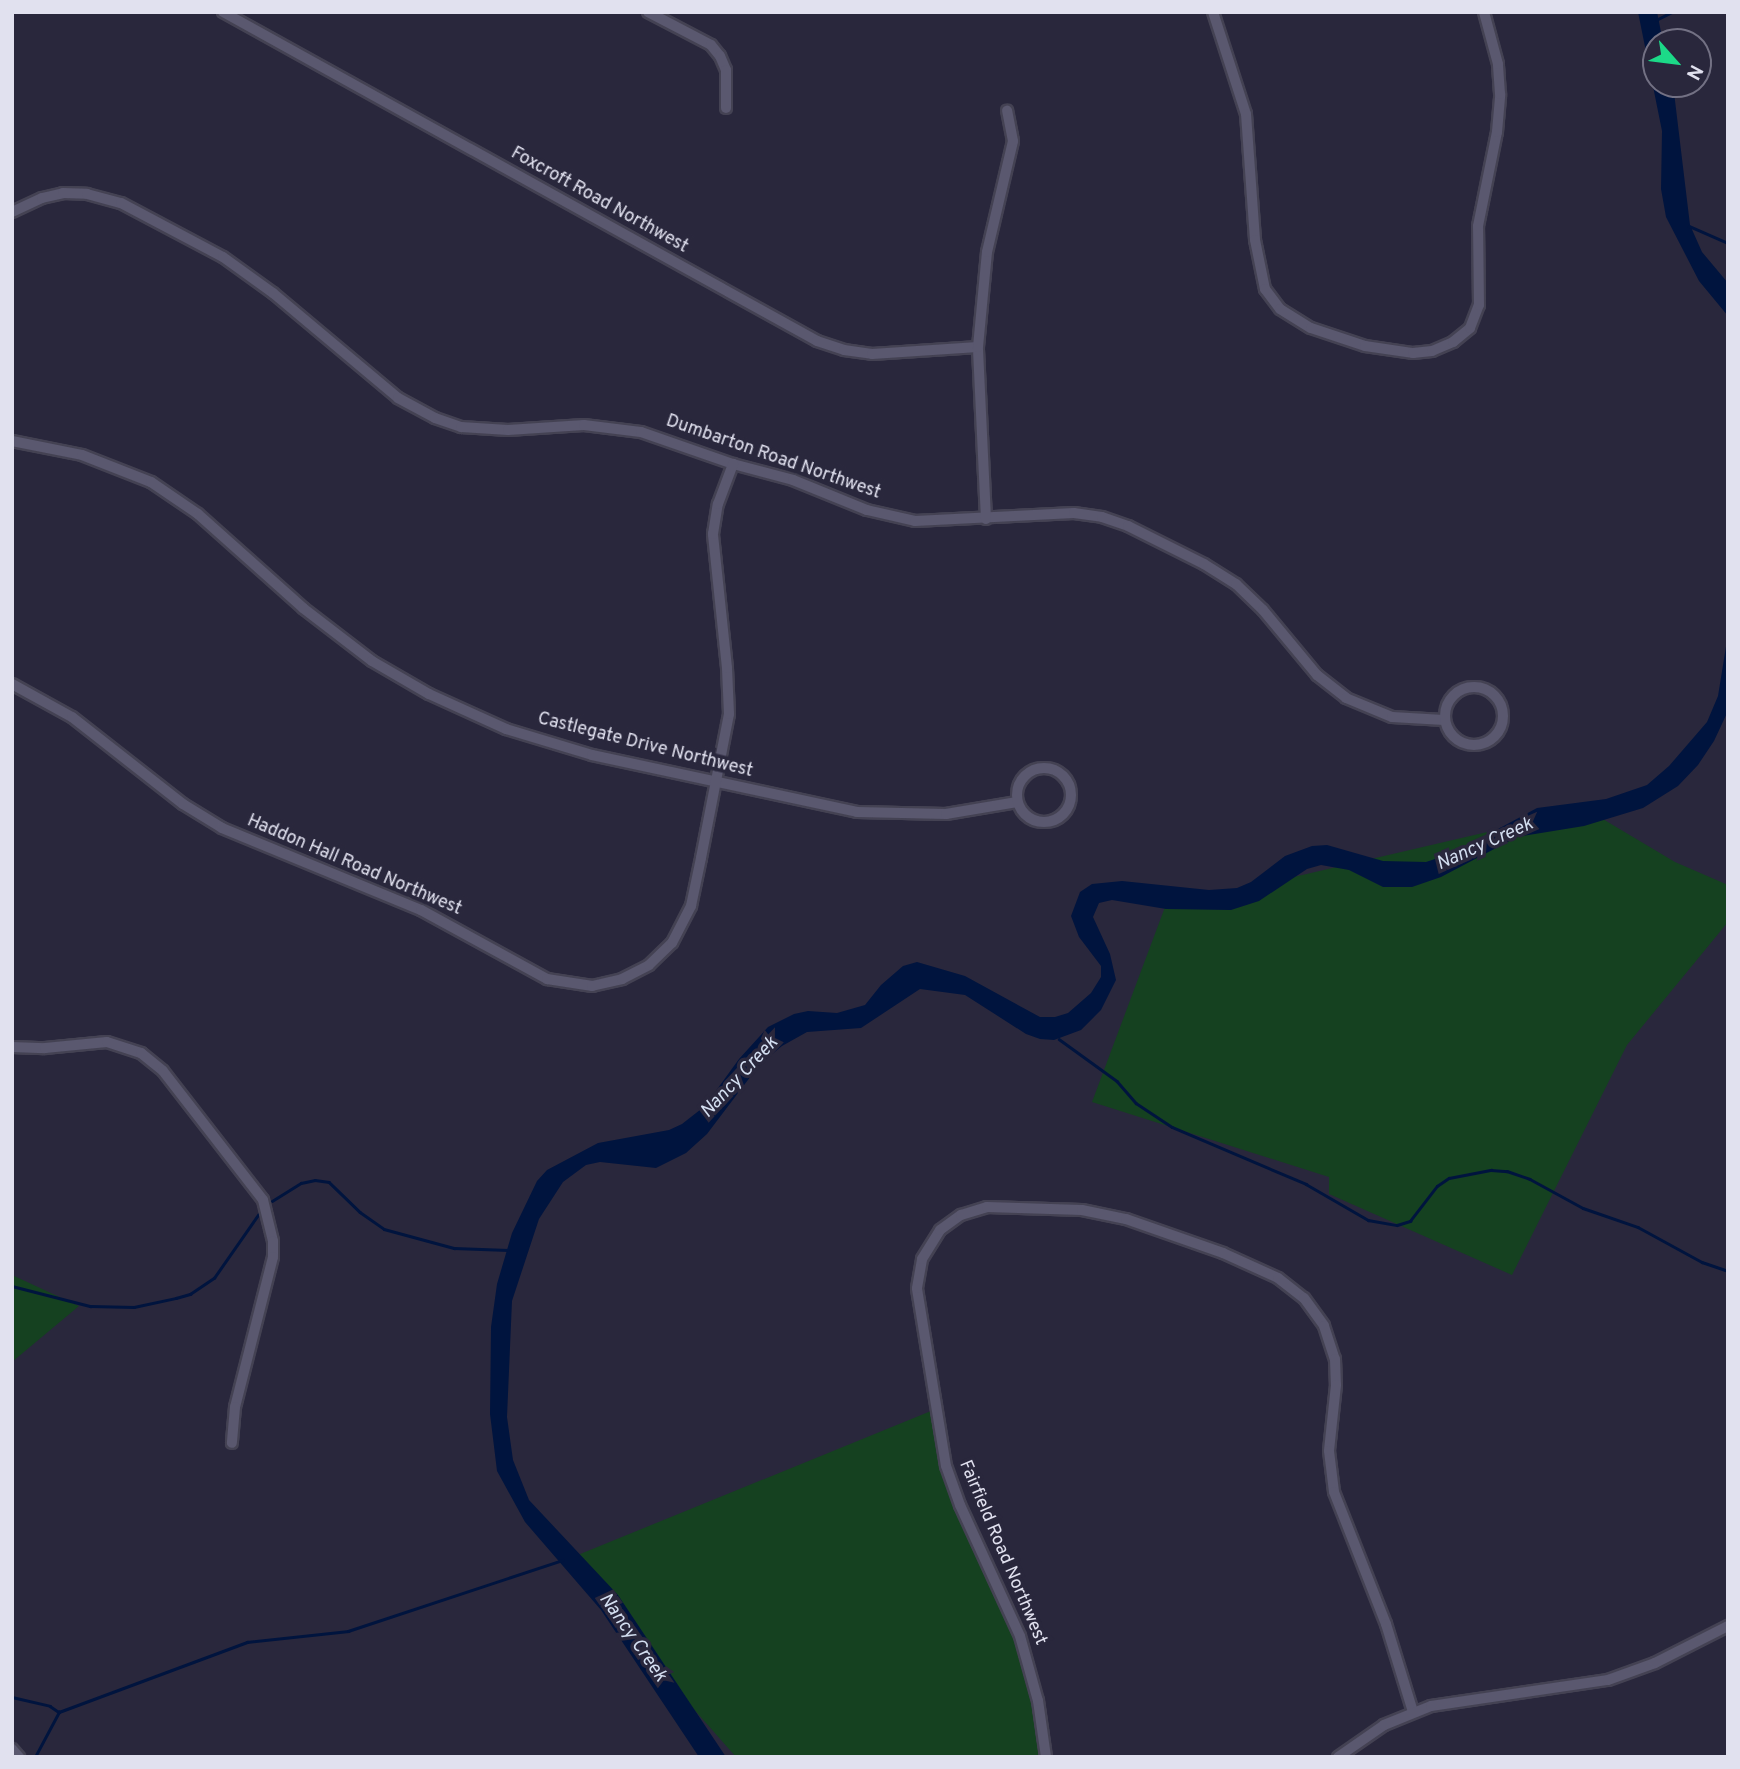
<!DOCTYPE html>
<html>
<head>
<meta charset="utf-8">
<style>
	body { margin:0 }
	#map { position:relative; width:1740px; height:1769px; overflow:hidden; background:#29273c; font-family:Overpass,sans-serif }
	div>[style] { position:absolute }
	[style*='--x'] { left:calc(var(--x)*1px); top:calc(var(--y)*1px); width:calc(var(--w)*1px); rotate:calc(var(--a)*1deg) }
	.green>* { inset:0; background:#154120 }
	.water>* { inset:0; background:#00143e }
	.stream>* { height:2.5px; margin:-1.25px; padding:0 1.25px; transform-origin:1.25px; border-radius:1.25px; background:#00143e }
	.roads { filter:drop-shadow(2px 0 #444253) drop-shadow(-2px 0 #444253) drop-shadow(0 2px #444253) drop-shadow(0 -2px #444253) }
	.minor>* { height:10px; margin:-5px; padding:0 5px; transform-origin:5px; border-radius:5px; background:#5a586f }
	.minor>.ring { margin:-5px; padding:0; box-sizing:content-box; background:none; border:10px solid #5a586f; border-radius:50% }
	span { translate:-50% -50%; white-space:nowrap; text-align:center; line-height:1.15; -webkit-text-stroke:7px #29273c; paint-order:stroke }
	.street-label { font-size:18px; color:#e1e1ef }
	.water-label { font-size:19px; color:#d3def0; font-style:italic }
	.frame { position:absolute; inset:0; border:14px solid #e1e1ef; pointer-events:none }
	.north { position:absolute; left:1642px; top:28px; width:70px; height:70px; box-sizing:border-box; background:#29273c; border:2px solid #737184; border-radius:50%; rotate:118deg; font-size:19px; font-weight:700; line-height:28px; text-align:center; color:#e1e1ef }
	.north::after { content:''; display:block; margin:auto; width:24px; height:32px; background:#1cd988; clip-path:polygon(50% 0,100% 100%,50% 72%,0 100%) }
</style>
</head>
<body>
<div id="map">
	<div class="green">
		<div style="clip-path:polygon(1586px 809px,1675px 862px,1728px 885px,1728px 922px,1627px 1045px,1512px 1275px,1329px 1194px,1329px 1177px,1092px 1102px,1165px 907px)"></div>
		<div style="clip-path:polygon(12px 1275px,79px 1306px,12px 1362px)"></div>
		<div style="clip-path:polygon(931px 1411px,952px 1496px,1010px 1607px,1046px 1757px,736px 1757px,563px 1561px)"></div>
	</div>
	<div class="water">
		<div style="clip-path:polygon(1638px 12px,1657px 12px,1663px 42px,1656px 42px,1656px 84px,1673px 84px,1690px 225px,1702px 252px,1728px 283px,1728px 316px,1699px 281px,1666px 217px,1661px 189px,1662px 131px)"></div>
		<div style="clip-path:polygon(1728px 634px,1728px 711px,1714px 741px,1698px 765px,1678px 786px,1643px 808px,1584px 826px,1517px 837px,1441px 877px,1412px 887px,1383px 887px,1349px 870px,1321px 865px,1307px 869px,1259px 901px,1231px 910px,1166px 909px,1112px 900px,1099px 903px,1093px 917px,1110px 954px,1116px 980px,1101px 1010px,1081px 1030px,1054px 1040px,1040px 1039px,1026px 1034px,965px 995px,920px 989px,861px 1028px,807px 1032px,782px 1046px,760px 1064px,707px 1134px,686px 1153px,656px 1168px,600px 1162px,586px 1165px,563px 1182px,539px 1219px,512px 1301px,507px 1417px,513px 1460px,529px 1500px,618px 1595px,726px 1757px,699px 1757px,601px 1610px,525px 1522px,497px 1471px,490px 1414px,491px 1327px,497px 1284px,512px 1233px,537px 1181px,547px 1170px,598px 1143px,669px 1130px,682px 1124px,705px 1106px,739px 1059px,768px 1027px,794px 1014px,808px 1011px,837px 1013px,865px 1005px,881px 985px,903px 966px,917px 962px,965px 976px,1040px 1017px,1055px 1017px,1068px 1013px,1091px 993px,1101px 977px,1101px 966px,1079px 937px,1071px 916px,1080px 892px,1092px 884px,1122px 881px,1209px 890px,1237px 888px,1251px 882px,1285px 856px,1312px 846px,1327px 845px,1383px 861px,1426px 862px,1453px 853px,1537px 808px,1606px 799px,1647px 785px,1669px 766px,1707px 722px,1718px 696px)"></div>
	</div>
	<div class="stream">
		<div style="--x:1656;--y:20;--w:18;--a:-27"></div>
		<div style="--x:1689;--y:226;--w:43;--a:23.6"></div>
		<div style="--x:1059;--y:1039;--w:72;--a:35.9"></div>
		<div style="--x:1117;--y:1081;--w:29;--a:49"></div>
		<div style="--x:1136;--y:1103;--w:43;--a:33.7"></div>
		<div style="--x:1172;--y:1127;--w:146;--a:23"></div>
		<div style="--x:1306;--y:1184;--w:72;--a:30.1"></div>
		<div style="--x:1368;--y:1220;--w:29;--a:10"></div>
		<div style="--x:1397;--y:1225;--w:14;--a:-17"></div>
		<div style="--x:1410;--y:1221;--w:44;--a:-52.4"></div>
		<div style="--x:1437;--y:1186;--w:14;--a:-34"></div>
		<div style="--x:1449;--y:1178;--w:43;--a:-10.8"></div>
		<div style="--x:1491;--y:1170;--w:16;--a:4"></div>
		<div style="--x:1507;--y:1171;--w:24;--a:19"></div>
		<div style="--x:1530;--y:1179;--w:60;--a:28.7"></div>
		<div style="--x:1583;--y:1208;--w:58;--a:19.1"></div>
		<div style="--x:1638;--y:1227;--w:73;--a:28.7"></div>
		<div style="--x:1702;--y:1262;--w:28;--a:19"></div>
		<div style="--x:272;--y:1201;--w:34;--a:-32"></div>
		<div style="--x:301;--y:1183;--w:14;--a:-12"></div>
		<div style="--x:315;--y:1180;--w:14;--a:8"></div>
		<div style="--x:329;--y:1182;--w:43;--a:44.1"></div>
		<div style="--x:360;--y:1212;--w:29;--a:35"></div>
		<div style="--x:384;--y:1229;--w:73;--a:15.2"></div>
		<div style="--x:454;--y:1248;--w:54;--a:2.1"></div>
		<div style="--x:12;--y:1286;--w:81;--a:14.4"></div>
		<div style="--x:90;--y:1306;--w:44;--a:1.3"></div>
		<div style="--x:134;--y:1307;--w:43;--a:-12.1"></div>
		<div style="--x:176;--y:1298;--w:15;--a:-16"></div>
		<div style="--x:190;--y:1294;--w:29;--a:-34"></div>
		<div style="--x:214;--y:1278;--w:77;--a:-55.1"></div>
		<div style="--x:12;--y:1697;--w:39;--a:13"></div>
		<div style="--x:50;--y:1706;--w:11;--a:34"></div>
		<div style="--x:36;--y:1755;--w:49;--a:-61.9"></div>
		<div style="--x:59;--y:1712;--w:201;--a:-20.4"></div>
		<div style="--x:247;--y:1642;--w:102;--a:-6.2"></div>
		<div style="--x:348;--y:1631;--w:226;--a:-18.3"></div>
	</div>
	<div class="roads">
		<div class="minor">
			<div style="--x:223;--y:12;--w:679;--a:28.98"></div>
			<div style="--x:817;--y:341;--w:28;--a:18"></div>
			<div style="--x:844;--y:350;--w:28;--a:8"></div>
			<div style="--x:872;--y:354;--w:106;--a:-3.8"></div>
			<div style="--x:648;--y:12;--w:71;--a:27.6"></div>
			<div style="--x:711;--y:45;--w:14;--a:51"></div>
			<div style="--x:720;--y:56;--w:15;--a:67"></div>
			<div style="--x:726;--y:70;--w:38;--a:90"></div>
			<div style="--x:1213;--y:12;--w:107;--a:72.1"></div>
			<div style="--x:1246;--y:114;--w:126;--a:85.9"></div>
			<div style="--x:1255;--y:240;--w:50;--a:78.5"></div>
			<div style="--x:1265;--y:289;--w:25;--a:53"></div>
			<div style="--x:1280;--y:309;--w:36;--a:32"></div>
			<div style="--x:1311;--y:328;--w:57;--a:18.4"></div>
			<div style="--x:1365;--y:346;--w:49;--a:8.3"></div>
			<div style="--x:1413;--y:353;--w:19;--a:-6"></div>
			<div style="--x:1432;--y:351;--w:23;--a:-23"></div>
			<div style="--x:1453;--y:342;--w:22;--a:-39"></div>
			<div style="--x:1470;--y:328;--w:25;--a:-69"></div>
			<div style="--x:1479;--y:305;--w:79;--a:-90.7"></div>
			<div style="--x:1478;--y:226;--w:96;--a:-78.6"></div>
			<div style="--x:1497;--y:132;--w:38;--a:-85"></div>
			<div style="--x:1500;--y:94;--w:30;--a:-94"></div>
			<div style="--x:1498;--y:64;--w:54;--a:-105.1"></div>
			<div style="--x:12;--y:212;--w:33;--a:-25"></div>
			<div style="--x:42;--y:198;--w:22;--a:-13"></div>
			<div style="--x:63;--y:193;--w:24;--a:2"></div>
			<div style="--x:87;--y:194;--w:35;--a:15"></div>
			<div style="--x:121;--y:203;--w:115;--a:27.9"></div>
			<div style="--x:223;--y:257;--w:62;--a:35.8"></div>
			<div style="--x:273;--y:293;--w:163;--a:40"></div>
			<div style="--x:398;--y:398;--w:42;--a:28.4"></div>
			<div style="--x:435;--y:418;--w:28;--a:19"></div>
			<div style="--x:461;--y:427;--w:47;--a:3.7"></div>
			<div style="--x:508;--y:430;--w:76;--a:-3.8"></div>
			<div style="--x:584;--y:425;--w:57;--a:7"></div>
			<div style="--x:641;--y:432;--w:97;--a:19.2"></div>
			<div style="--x:733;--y:464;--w:62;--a:14.9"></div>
			<div style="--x:793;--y:480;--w:80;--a:22.1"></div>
			<div style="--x:867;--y:510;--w:49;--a:12.9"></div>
			<div style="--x:915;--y:521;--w:159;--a:-2.9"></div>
			<div style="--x:1074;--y:513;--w:28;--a:8"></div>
			<div style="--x:1102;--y:517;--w:28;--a:19"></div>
			<div style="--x:1128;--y:526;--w:85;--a:26.6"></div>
			<div style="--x:1204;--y:564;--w:38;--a:32"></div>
			<div style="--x:1236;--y:584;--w:37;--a:44"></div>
			<div style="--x:1263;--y:610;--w:85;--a:50.3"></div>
			<div style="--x:1317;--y:675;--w:37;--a:38"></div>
			<div style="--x:1346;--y:698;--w:50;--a:22.4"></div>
			<div style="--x:1392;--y:717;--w:52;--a:3.3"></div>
			<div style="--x:12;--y:441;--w:71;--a:11.3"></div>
			<div style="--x:82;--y:455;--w:74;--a:21.4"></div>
			<div style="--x:151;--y:482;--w:57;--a:34.2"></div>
			<div style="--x:198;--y:514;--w:141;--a:41.8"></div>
			<div style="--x:303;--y:608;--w:87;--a:37.5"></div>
			<div style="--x:372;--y:661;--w:66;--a:30.1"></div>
			<div style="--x:429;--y:694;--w:85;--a:24.4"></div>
			<div style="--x:506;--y:729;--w:90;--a:16.8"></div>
			<div style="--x:592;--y:755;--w:271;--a:12.1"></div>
			<div style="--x:857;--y:812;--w:89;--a:1.3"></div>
			<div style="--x:946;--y:814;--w:72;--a:-9.6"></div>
			<div style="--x:986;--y:519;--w:172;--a:-92.7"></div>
			<div style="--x:978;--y:347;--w:95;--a:-84.6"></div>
			<div style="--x:987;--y:252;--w:114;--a:-76.8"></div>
			<div style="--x:1013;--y:141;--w:31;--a:-101"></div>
			<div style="--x:12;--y:684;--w:68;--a:28.8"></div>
			<div style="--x:72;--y:717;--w:141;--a:38.1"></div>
			<div style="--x:183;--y:804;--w:46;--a:31.6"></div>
			<div style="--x:222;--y:828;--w:215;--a:22.4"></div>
			<div style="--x:421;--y:910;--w:144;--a:28.7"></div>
			<div style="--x:547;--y:979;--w:46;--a:8.8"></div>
			<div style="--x:592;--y:986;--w:31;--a:-13"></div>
			<div style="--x:622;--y:979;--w:30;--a:-27"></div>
			<div style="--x:649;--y:965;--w:32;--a:-44"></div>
			<div style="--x:672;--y:943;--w:42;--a:-62.8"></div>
			<div style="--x:691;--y:906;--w:49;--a:-78.2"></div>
			<div style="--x:701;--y:858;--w:147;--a:-79"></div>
			<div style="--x:729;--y:714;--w:46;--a:-92.5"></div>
			<div style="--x:727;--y:668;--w:135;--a:-96"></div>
			<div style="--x:713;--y:534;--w:30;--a:-81"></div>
			<div style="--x:718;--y:504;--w:43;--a:-69.4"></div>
			<div class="ring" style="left:1445px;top:687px;width:48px;height:48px"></div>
			<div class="ring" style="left:1017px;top:768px;width:44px;height:44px"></div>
			<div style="--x:12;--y:1047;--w:33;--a:2"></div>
			<div style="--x:45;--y:1048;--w:62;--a:-5.5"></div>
			<div style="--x:107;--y:1042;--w:36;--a:18"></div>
			<div style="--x:141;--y:1053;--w:28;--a:39"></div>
			<div style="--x:163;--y:1071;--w:163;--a:52.2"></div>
			<div style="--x:263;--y:1200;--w:42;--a:76.3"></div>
			<div style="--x:273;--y:1241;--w:16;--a:90"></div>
			<div style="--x:273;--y:1257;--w:155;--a:104.2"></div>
			<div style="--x:235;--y:1407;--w:36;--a:95"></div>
			<div style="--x:12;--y:1749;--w:11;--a:49"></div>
			<div style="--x:1046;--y:1757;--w:57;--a:-98.1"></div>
			<div style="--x:1038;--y:1701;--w:67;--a:-105.5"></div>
			<div style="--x:1020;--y:1636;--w:144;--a:-114.6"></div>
			<div style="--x:960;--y:1505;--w:41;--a:-109.7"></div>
			<div style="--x:946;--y:1466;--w:180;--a:-99.3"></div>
			<div style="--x:917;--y:1288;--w:29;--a:-80"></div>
			<div style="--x:922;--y:1259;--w:34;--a:-58"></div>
			<div style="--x:940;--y:1230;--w:26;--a:-36"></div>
			<div style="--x:961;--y:1215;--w:27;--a:-17"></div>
			<div style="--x:987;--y:1207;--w:95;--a:1.8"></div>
			<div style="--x:1082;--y:1210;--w:45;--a:11.6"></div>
			<div style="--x:1126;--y:1219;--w:103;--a:19.3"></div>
			<div style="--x:1223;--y:1253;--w:60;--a:24.4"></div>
			<div style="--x:1278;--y:1278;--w:33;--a:38"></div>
			<div style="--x:1304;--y:1298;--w:34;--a:54"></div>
			<div style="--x:1324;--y:1326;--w:35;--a:72"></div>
			<div style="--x:1335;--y:1359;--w:26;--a:88"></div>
			<div style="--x:1336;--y:1385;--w:66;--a:96.1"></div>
			<div style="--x:1329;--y:1451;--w:41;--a:83"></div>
			<div style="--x:1334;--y:1492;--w:142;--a:68.5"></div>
			<div style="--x:1386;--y:1624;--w:92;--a:72.9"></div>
			<div style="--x:1338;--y:1757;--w:56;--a:-34.8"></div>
			<div style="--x:1384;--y:1725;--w:51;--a:-22"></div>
			<div style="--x:1431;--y:1706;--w:179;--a:-8.4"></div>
			<div style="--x:1608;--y:1680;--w:50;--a:-19.9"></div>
			<div style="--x:1655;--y:1663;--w:82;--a:-26.9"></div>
		</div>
	</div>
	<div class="street-label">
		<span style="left:599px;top:201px;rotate:29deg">Foxcroft Road Northwest</span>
		<span style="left:773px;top:458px;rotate:19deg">Dumbarton Road Northwest</span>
		<span style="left:645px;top:746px;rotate:14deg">Castlegate Drive Northwest</span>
		<span style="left:354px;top:866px;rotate:23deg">Haddon Hall Road Northwest</span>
		<span style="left:1002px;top:1553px;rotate:67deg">Fairfield Road Northwest</span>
	</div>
	<div class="water-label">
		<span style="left:1485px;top:845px;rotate:-24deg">Nancy Creek</span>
		<span style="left:740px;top:1078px;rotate:-47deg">Nancy Creek</span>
		<span style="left:632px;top:1638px;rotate:55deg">Nancy Creek</span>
	</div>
	<div class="frame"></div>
	<div class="north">N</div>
</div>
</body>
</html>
